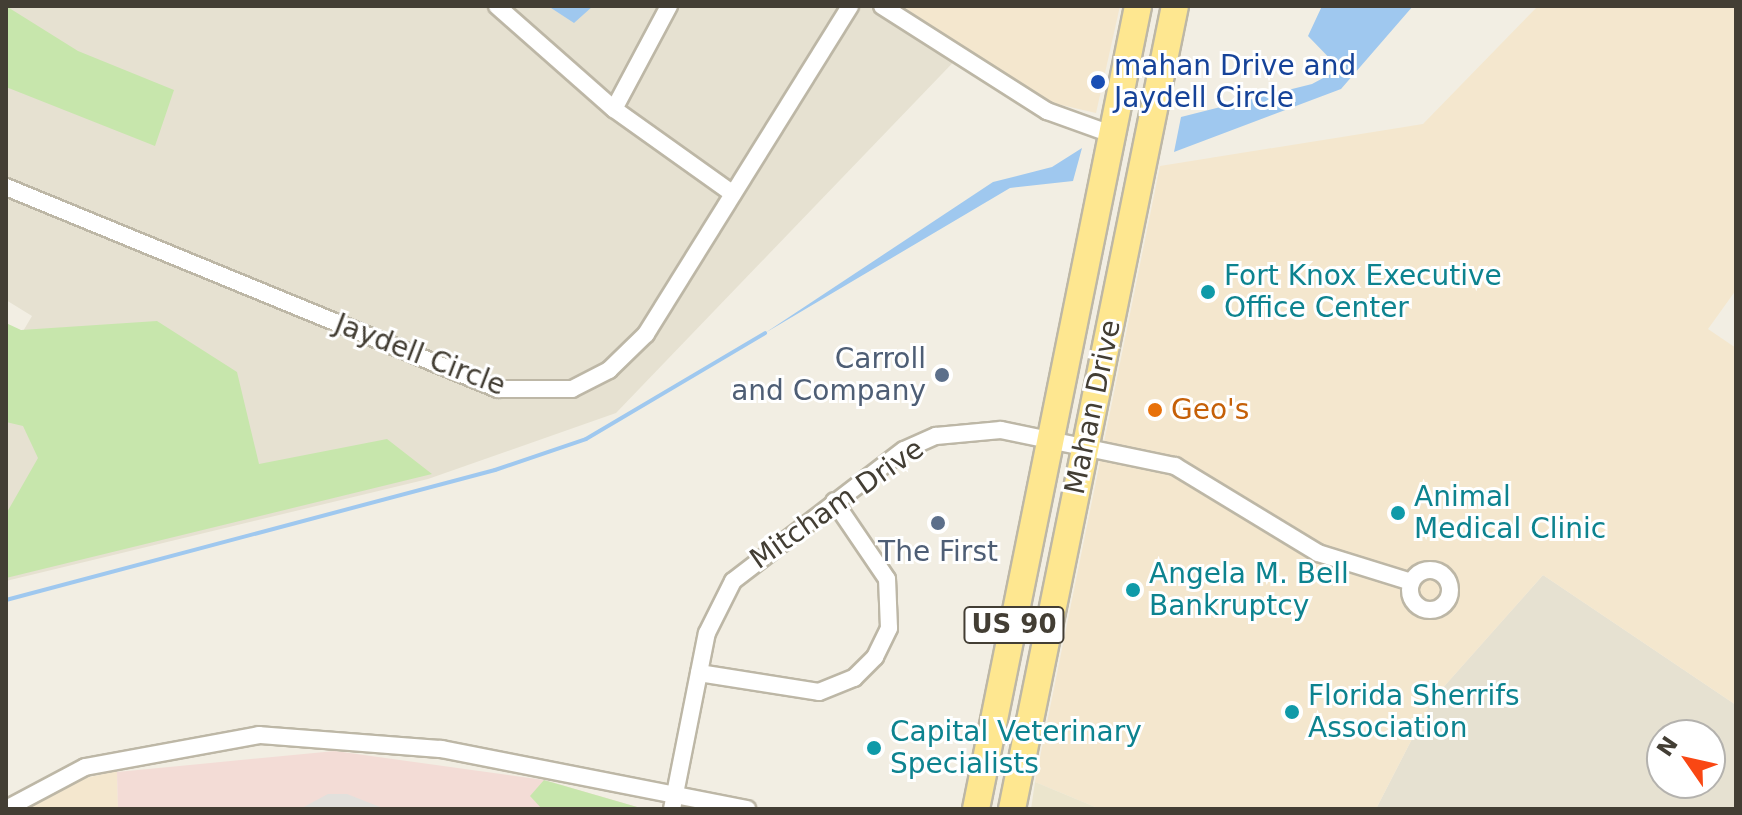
<!DOCTYPE html>
<html>
<head>
<meta charset="utf-8">
<style>
	body { margin:0 }
	#map { position:relative; width:1742px; height:815px; overflow:hidden; background:#f2eee3; font-family:"DejaVu Sans",sans-serif }
	div>[style] { position:absolute }
	[style*='--x'] { left:calc(var(--x)*1px); top:calc(var(--y)*1px); width:calc(var(--w)*1px); rotate:calc(var(--a)*1deg) }
	.residential>* { inset:0; background:#e6e1d1 }
	.commercial>* { inset:0; background:#f4e7ce }
	.education>* { inset:0; background:#ebe5cd }
	.medical>* { inset:0; background:#f3dcd6 }
	.green>* { inset:0; background:#c7e6ac }
	.parking>* { inset:0; background:#e2e0dc }
	.water>* { inset:0; background:#9fc8ef }
	.stream>* { height:4px; margin:-2px; padding:0 2px; transform-origin:2px; border-radius:2px; background:#9fc8ef }
	.roads { filter:drop-shadow(2px 0 #bdb7a6) drop-shadow(-2px 0 #bdb7a6) drop-shadow(0 2px #bdb7a6) drop-shadow(0 -2px #bdb7a6) }
	.street>* { height:16px; margin:-8px; padding:0 8px; transform-origin:8px; border-radius:8px; background:#fff }
	.street>.ring { margin:-8px; padding:0; box-sizing:content-box; background:none; border:16px solid #fff; border-radius:50% }
	.primary>* { height:26px; margin:-13px; padding:0 13px; transform-origin:13px; border-radius:13px; background:#fee790 }
	.dots>* { width:22px; height:22px; translate:-50% -50%; box-sizing:border-box; border:4px solid #fff; border-radius:50% }
	span { translate:-50% -50%; white-space:nowrap; text-align:center; line-height:1.15; -webkit-text-stroke:6px #fff; paint-order:stroke }
	.shield-label span { padding:2px 6px; background:#fff; border:2px solid; border-radius:6px; -webkit-text-stroke-width:0 }
	.shield-label { font-size:26px; color:#433e34; font-weight:700 }
	.transit-label { font-size:28px; color:#164399 }
	.left { translate:0 -50%; text-align:left }
	.culture-label { font-size:28px; color:#0d838f }
	.street-label { font-size:28px; color:#433e34 }
	.service-label { font-size:28px; color:#4e5e75 }
	.right { translate:-100% -50%; text-align:right }
	.food-label { font-size:28px; color:#c56008 }
	.frame { position:absolute; inset:0; border:8px solid #433e34; pointer-events:none }
	.north { position:absolute; left:1646px; top:719px; width:80px; height:80px; box-sizing:border-box; background:#fff; border:2px solid #b4b2ae; border-radius:50%; rotate:304deg; font-size:22px; font-weight:700; line-height:32px; text-align:center; color:#433e34 }
	.north::after { content:''; display:block; margin:auto; width:28px; height:36px; background:#f94713; clip-path:polygon(50% 0,100% 100%,50% 72%,0 100%) }
</style>
</head>
<body>
<div id="map">
	<div class="residential">
		<div style="clip-path:polygon(6px 6px,902px 6px,966px 49px,616px 413px,428px 479px,6px 581px,6px 360px,32px 316px,6px 300px)"></div>
		<div style="clip-path:polygon(evenodd,1543px 575px,1736px 705px,1736px 809px,1376px 809px,1432px 700px,1543px 575px,1662px 735px,1710px 735px,1710px 783px,1662px 783px,1662px 735px)"></div>
	</div>
	<div class="commercial">
		<div style="clip-path:polygon(902px 6px,1120px 6px,1096px 113px,1044px 101px)"></div>
		<div style="clip-path:polygon(1538px 6px,1736px 6px,1736px 290px,1708px 329px,1736px 348px,1736px 705px,1543px 575px,1432px 700px,1376px 809px,1100px 809px,1035px 782px,1160px 166px,1423px 124px)"></div>
		<div style="clip-path:polygon(117px 771px,118px 809px,16px 809px,58px 784px)"></div>
	</div>
	<div class="education">
		<div style="clip-path:polygon(1035px 782px,1100px 809px,1031px 809px)"></div>
	</div>
	<div class="medical">
		<div style="clip-path:polygon(335px 751px,544px 780px,644px 809px,118px 809px,117px 772px)"></div>
	</div>
	<div class="green">
		<div style="clip-path:polygon(6px 6px,78px 51px,174px 90px,155px 146px,6px 87px)"></div>
		<div style="clip-path:polygon(157px 321px,237px 372px,259px 464px,387px 439px,432px 474px,6px 578px,6px 514px,38px 458px,23px 426px,6px 422px,6px 323px,21px 330px)"></div>
		<div style="clip-path:polygon(544px 780px,644px 809px,542px 809px,530px 796px)"></div>
	</div>
	<div class="parking">
		<div style="clip-path:polygon(328px 794px,347px 794px,385px 809px,300px 809px)"></div>
	</div>
	<div class="water">
		<div style="clip-path:polygon(548px 6px,593px 6px,574px 23px)"></div>
		<div style="clip-path:polygon(1322px 6px,1413px 6px,1341px 89px,1174px 152px,1181px 117px,1312px 84px,1340px 69px,1308px 36px)"></div>
		<div style="clip-path:polygon(1082px 148px,1073px 181px,1010px 188px,765px 333px,993px 182px,1052px 167px)"></div>
	</div>
	<div class="stream">
		<div style="--x:6;--y:600;--w:506;--a:-14.89"></div>
		<div style="--x:495;--y:470;--w:96;--a:-18.8"></div>
		<div style="--x:586;--y:439;--w:208;--a:-30.6"></div>
	</div>
	<div class="roads">
		<div class="street">
			<div style="--x:497;--y:6;--w:156;--a:41.4"></div>
			<div style="--x:614;--y:109;--w:146;--a:35.5"></div>
			<div style="--x:882;--y:6;--w:196;--a:32.5"></div>
			<div style="--x:1047;--y:111;--w:68;--a:19.8"></div>
			<div style="--x:614;--y:109;--w:117;--a:-61.9"></div>
			<div style="--x:6;--y:187;--w:532;--a:22.32"></div>
			<div style="--x:498;--y:389;--w:74;--a:0"></div>
			<div style="--x:572;--y:389;--w:42;--a:-27.2"></div>
			<div style="--x:609;--y:370;--w:52;--a:-44.2"></div>
			<div style="--x:646;--y:334;--w:386;--a:-58.1"></div>
			<div class="ring" style="left:1410px;top:570px;width:24px;height:24px"></div>
			<div style="--x:699;--y:673;--w:121;--a:9"></div>
			<div style="--x:819;--y:692;--w:38;--a:-22"></div>
			<div style="--x:854;--y:678;--w:30;--a:-45"></div>
			<div style="--x:875;--y:657;--w:32;--a:-64"></div>
			<div style="--x:889;--y:628;--w:49;--a:-92.3"></div>
			<div style="--x:887;--y:579;--w:94;--a:-124.2"></div>
			<div style="--x:6;--y:809;--w:89;--a:-28"></div>
			<div style="--x:85;--y:767;--w:177;--a:-10.4"></div>
			<div style="--x:259;--y:735;--w:183;--a:4.4"></div>
			<div style="--x:441;--y:749;--w:312;--a:11.1"></div>
			<div style="--x:672;--y:809;--w:179;--a:-78.8"></div>
			<div style="--x:707;--y:633;--w:58;--a:-63.4"></div>
			<div style="--x:733;--y:581;--w:215;--a:-37.5"></div>
			<div style="--x:904;--y:450;--w:35;--a:-24"></div>
			<div style="--x:936;--y:436;--w:65;--a:-5.3"></div>
			<div style="--x:1001;--y:430;--w:178;--a:11.7"></div>
			<div style="--x:1175;--y:466;--w:167;--a:31.3"></div>
			<div style="--x:1318;--y:553;--w:97;--a:17.3"></div>
		</div>
		<div class="primary">
			<div style="--x:976;--y:809;--w:819;--a:-78.59"></div>
			<div style="--x:1012;--y:809;--w:819;--a:-78.53"></div>
		</div>
	</div>
	<div class="dots">
		<div style="left:1098px;top:82px;background:#1a4fb4"></div>
		<div style="left:1208px;top:292px;background:#0f9aa8"></div>
		<div style="left:942px;top:375px;background:#5c6f8a"></div>
		<div style="left:1155px;top:410px;background:#e8710a"></div>
		<div style="left:1398px;top:513px;background:#0f9aa8"></div>
		<div style="left:938px;top:523px;background:#5c6f8a"></div>
		<div style="left:1133px;top:590px;background:#0f9aa8"></div>
		<div style="left:1292px;top:712px;background:#0f9aa8"></div>
		<div style="left:874px;top:748px;background:#0f9aa8"></div>
	</div>
	<div class="shield-label">
		<span style="left:1014px;top:625px">US 90</span>
	</div>
	<div class="transit-label">
		<span class="left" style="left:1114px;top:82px">mahan Drive and<br>Jaydell Circle</span>
	</div>
	<div class="culture-label">
		<span class="left" style="left:1224px;top:292px">Fort Knox Executive<br>Office Center</span>
		<span class="left" style="left:1414px;top:513px">Animal<br>Medical Clinic</span>
		<span class="left" style="left:1149px;top:590px">Angela M. Bell<br>Bankruptcy</span>
		<span class="left" style="left:1308px;top:712px">Florida Sherrifs<br>Association</span>
		<span class="left" style="left:890px;top:748px">Capital Veterinary<br>Specialists</span>
	</div>
	<div class="street-label">
		<span style="left:420px;top:355px;rotate:21deg">Jaydell Circle</span>
		<span style="left:1093px;top:407px;rotate:-78deg">Mahan Drive</span>
		<span style="left:837px;top:504px;rotate:-35deg">Mitcham Drive</span>
	</div>
	<div class="service-label">
		<span class="right" style="left:926px;top:375px">Carroll<br>and Company</span>
		<span style="left:938px;top:552px">The First</span>
	</div>
	<div class="food-label">
		<span class="left" style="left:1171px;top:410px">Geo's</span>
	</div>
	<div class="frame"></div>
	<div class="north">N</div>
</div>
</body>
</html>
